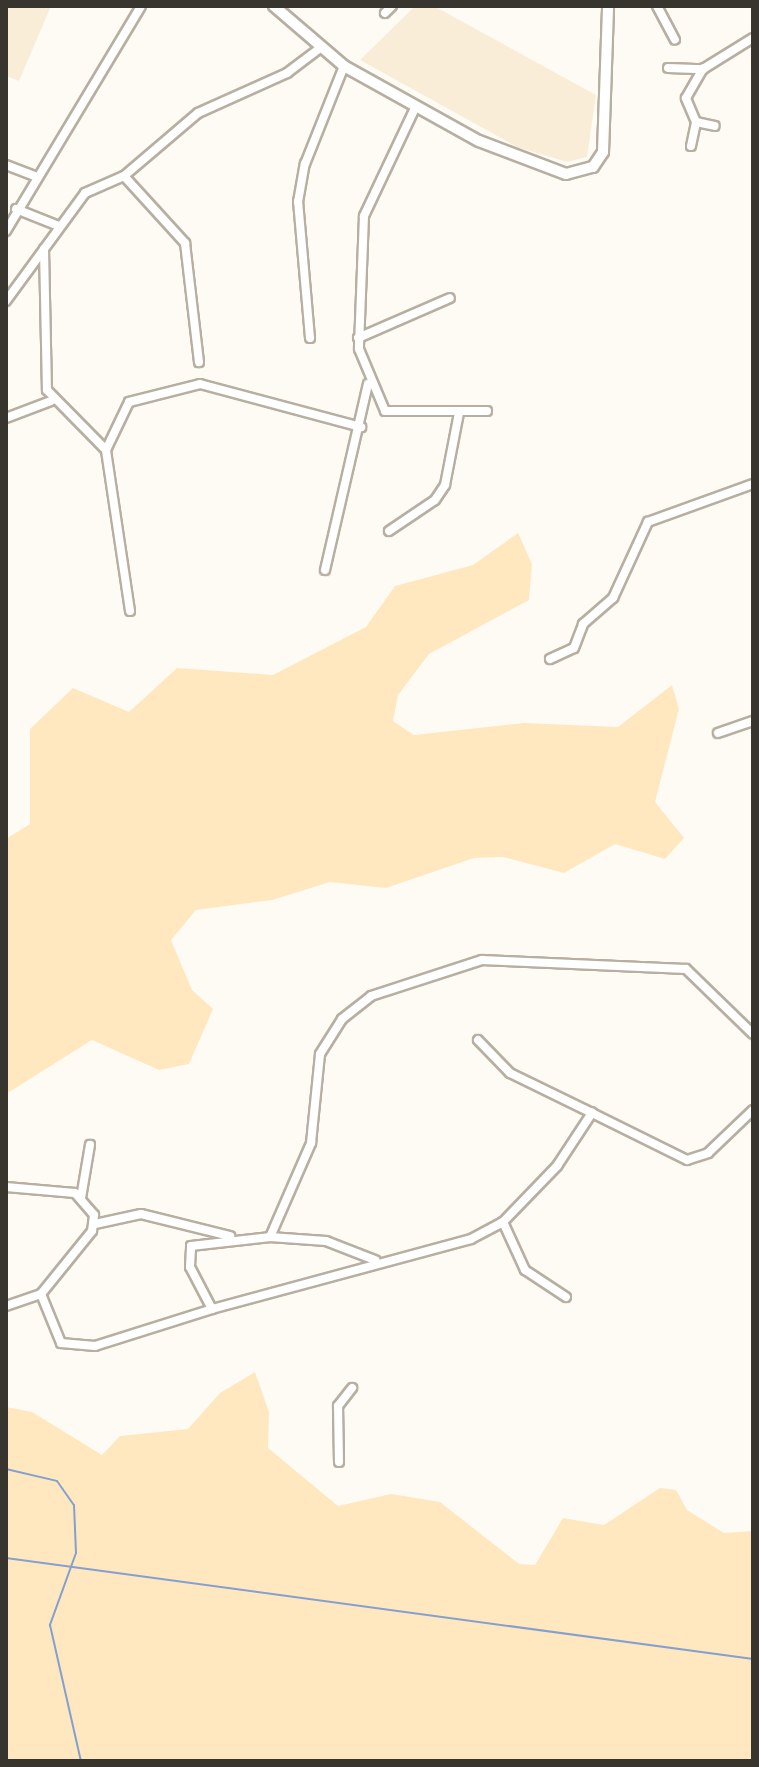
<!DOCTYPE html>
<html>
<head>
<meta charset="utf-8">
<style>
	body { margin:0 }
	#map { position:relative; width:759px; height:1767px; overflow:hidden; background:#fefbf5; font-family:"Titillium Web",sans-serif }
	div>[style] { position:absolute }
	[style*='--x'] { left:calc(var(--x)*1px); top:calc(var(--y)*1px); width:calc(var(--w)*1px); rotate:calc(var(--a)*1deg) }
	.built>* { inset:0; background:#f9edd8 }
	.green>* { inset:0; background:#ffe8bf }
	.stream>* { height:2px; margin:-1px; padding:0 1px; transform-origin:1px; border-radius:1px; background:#84a0ce }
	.roads { filter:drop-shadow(2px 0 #b7afa1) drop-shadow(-2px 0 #b7afa1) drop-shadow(0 2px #b7afa1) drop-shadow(0 -2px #b7afa1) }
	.minor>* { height:8px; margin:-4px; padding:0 4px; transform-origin:4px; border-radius:4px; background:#fff }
	.tertiary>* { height:10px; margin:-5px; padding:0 5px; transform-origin:5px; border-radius:5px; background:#fff }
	span { translate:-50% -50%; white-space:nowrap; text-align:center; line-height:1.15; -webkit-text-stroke:8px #fefbf5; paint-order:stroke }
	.frame { position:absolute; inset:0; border:8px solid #38352f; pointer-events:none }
</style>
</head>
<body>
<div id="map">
	<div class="built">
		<div style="clip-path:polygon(6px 6px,51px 6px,19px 81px,6px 76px)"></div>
		<div style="clip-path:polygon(415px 6px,434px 6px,596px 95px,587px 157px,567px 162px,517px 147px,360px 60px)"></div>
	</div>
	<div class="green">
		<div style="clip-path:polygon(518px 533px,532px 564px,529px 600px,429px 654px,398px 695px,393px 721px,414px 735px,524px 723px,618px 727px,672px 685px,679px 709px,655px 802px,684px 838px,665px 859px,615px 844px,564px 873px,503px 857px,474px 858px,386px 888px,330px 882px,272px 900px,196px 910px,171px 940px,192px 990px,213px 1009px,189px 1064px,159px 1070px,92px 1040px,6px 1094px,6px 839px,30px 824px,30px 729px,73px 688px,129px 712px,177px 668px,273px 675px,366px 627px,395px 586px,473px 565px)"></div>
		<div style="clip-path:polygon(255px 1372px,269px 1412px,268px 1448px,338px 1506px,391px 1494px,440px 1502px,519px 1564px,535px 1565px,563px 1518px,604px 1525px,660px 1488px,676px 1490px,687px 1510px,724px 1533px,753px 1531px,753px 1761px,6px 1761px,6px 1407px,32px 1412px,102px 1455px,120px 1436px,188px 1429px,220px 1393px)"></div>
	</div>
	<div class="stream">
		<div style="--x:6;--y:1469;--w:52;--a:13.2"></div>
		<div style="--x:57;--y:1481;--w:29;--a:55"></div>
		<div style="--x:74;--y:1505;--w:48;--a:87.6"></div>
		<div style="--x:76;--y:1553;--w:77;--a:109.9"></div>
		<div style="--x:50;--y:1625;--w:139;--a:77.2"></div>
		<div style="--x:6;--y:1558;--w:754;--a:7.7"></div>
	</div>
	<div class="roads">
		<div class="minor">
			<div style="--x:657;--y:6;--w:38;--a:62"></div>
			<div style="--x:385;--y:13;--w:10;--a:-45"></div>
			<div style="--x:668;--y:68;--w:35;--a:2"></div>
			<div style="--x:416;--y:106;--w:122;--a:115.3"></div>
			<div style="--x:364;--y:216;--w:133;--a:92.2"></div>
			<div style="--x:359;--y:349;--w:67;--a:67.2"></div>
			<div style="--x:385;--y:411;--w:102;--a:0"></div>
			<div style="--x:696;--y:122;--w:19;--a:12"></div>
			<div style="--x:691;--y:146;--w:25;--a:-78"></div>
			<div style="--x:696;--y:122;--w:26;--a:-113"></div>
			<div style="--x:686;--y:98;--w:34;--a:-60"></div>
			<div style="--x:703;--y:69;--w:59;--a:-31.8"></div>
			<div style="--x:6;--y:165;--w:30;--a:21"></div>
			<div style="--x:124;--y:176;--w:91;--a:47.7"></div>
			<div style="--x:185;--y:243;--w:120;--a:83.3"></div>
			<div style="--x:16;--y:209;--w:46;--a:21.6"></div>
			<div style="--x:6;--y:231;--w:262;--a:-59"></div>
			<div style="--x:44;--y:249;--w:141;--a:88.8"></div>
			<div style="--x:47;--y:390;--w:84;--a:45.5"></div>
			<div style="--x:6;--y:301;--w:134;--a:-53.8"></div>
			<div style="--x:85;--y:193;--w:43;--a:-23.6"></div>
			<div style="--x:124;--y:176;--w:97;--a:-40.4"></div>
			<div style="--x:198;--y:113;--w:98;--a:-24.2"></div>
			<div style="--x:287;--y:73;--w:40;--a:-37"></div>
			<div style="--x:310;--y:338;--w:137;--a:-95"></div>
			<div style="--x:298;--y:202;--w:39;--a:-80"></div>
			<div style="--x:305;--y:164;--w:105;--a:-68.3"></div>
			<div style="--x:358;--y:338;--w:100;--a:-23.5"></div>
			<div style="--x:6;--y:418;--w:48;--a:-20.7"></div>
			<div style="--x:389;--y:531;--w:55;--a:-34"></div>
			<div style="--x:435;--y:500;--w:18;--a:-56"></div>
			<div style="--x:445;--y:485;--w:73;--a:-79"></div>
			<div style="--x:325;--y:570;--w:191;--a:-77"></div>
			<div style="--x:130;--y:611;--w:163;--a:-98.5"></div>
			<div style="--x:106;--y:450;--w:53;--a:-64.4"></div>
			<div style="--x:129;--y:402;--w:73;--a:-14.2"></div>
			<div style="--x:200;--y:384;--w:167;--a:15"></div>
			<div style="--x:550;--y:659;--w:26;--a:-25"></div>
			<div style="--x:574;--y:648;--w:26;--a:-69"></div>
			<div style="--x:583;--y:624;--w:40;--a:-41"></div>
			<div style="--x:613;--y:598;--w:84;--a:-65.3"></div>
			<div style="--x:648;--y:522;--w:112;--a:-19.9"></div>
			<div style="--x:718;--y:733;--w:37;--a:-19"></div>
			<div style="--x:478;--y:1040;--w:46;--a:45.9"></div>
			<div style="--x:510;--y:1073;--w:91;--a:26"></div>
			<div style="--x:6;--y:1187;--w:69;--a:5"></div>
			<div style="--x:75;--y:1193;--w:29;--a:49"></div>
			<div style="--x:94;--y:1215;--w:16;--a:97"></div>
			<div style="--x:92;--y:1231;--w:81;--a:129"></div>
			<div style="--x:41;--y:1294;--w:53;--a:67.8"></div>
			<div style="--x:61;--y:1343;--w:34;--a:5"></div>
			<div style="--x:95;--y:1346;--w:123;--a:-17.5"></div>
			<div style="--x:212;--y:1309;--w:47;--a:-117.6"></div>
			<div style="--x:190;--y:1267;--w:21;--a:-87"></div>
			<div style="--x:191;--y:1246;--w:80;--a:-6.5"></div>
			<div style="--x:270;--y:1237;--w:103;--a:-66.4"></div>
			<div style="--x:311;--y:1143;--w:89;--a:-84.2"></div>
			<div style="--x:320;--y:1054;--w:41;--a:-57.8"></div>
			<div style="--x:342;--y:1019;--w:37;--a:-38"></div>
			<div style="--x:371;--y:996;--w:117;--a:-18"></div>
			<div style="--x:482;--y:960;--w:204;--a:2.5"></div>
			<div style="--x:686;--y:969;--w:93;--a:44.1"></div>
			<div style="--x:81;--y:1198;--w:54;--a:-80.4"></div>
			<div style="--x:503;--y:1222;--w:53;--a:65.4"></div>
			<div style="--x:525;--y:1270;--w:49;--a:33.4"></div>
			<div style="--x:95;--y:1224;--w:47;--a:-12.3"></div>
			<div style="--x:141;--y:1214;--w:92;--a:13.9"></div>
			<div style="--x:270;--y:1237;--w:56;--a:4.1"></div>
			<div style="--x:326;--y:1241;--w:53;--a:21.2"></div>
			<div style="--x:6;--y:1306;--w:37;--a:-19"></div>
			<div style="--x:212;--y:1309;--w:268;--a:-15.1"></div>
			<div style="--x:471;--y:1239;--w:36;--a:-28"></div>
			<div style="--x:503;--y:1222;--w:78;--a:-46"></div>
			<div style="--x:557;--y:1166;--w:64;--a:-56.6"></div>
			<div style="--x:592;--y:1113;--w:106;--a:26.3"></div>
			<div style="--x:687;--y:1160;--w:22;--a:-18"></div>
			<div style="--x:708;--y:1153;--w:62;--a:-43.7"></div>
			<div style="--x:339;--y:1462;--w:56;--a:-91"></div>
			<div style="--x:338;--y:1406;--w:23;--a:-52"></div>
		</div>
		<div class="tertiary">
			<div style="--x:274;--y:6;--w:92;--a:40.6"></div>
			<div style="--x:344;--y:66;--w:154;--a:29.1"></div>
			<div style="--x:479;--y:141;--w:93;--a:20.8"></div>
			<div style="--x:566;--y:174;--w:28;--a:-15"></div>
			<div style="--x:593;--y:167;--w:18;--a:-56"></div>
			<div style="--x:603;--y:152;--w:146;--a:-88"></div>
		</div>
	</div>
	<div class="frame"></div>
</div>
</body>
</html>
